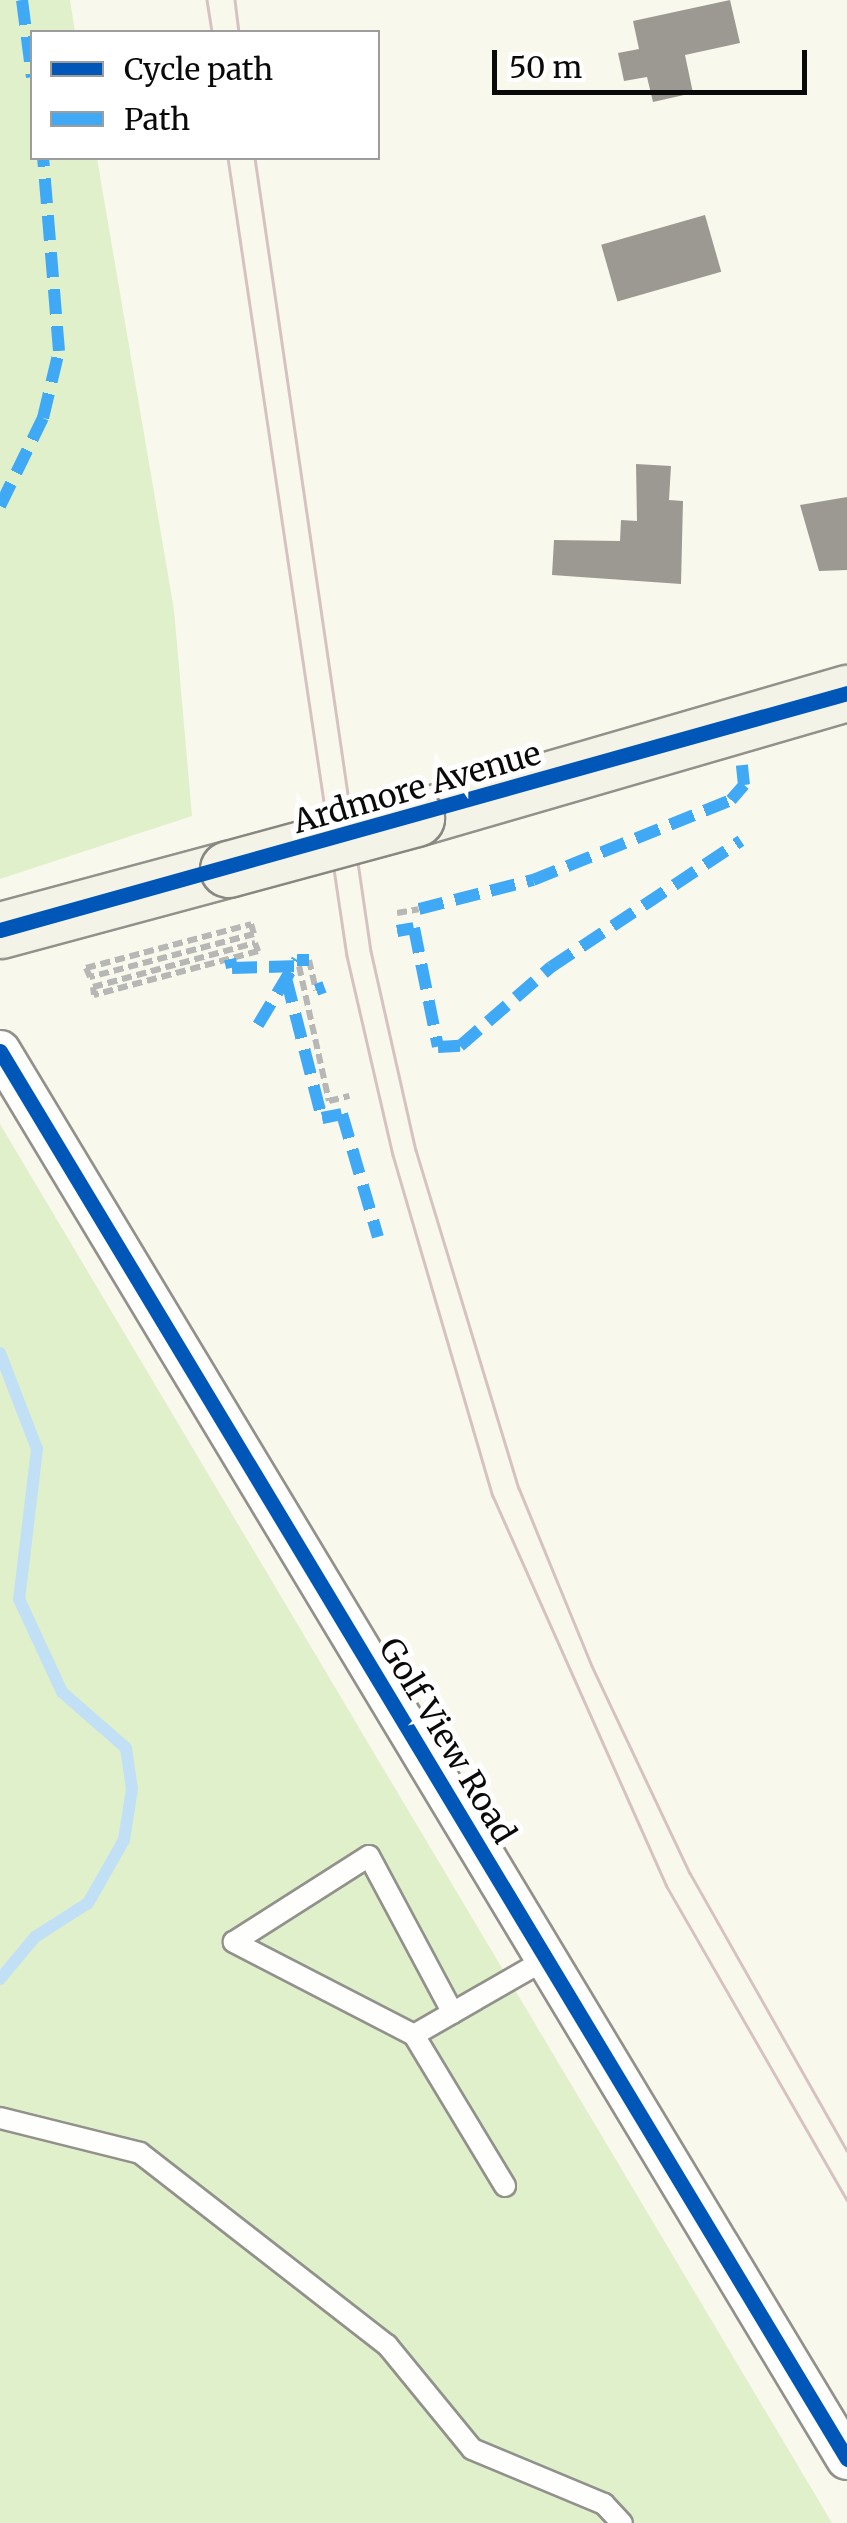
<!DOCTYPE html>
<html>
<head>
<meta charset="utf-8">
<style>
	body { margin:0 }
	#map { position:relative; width:847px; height:2523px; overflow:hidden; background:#f9f8ed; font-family:Merriweather,serif }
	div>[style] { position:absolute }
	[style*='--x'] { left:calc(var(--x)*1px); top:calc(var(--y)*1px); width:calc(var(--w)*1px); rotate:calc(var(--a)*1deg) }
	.green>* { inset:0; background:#dff0cb }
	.stream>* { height:12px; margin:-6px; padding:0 6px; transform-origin:6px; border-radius:6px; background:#c2e0f5 }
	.building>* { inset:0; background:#9c9993; transform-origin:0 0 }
	.path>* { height:6px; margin-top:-3px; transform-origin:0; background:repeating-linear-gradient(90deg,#b7b7b5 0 10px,transparent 0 15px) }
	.roads { filter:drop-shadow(2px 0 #92918c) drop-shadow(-2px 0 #92918c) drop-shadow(0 2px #92918c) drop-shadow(0 -2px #92918c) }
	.lane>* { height:20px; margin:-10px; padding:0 10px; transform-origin:10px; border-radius:10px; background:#fefefc }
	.street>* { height:40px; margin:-20px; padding:0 20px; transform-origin:20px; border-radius:20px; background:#fefefc }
	.secondary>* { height:55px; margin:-27.5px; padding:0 27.5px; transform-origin:27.5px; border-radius:27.5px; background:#f4f3e7 }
	.tram>* { height:2.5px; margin:-1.25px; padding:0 1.25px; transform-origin:1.25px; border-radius:1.25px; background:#d6c3c1 }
	.bridges { filter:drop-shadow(2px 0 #888883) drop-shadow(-2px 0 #888883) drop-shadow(0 2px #888883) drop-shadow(0 -2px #888883) }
	.secondary-bridge>* { height:55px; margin:-27.5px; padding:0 27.5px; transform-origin:27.5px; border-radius:27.5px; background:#f4f3e7 }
	.quiet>* { height:12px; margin-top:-6px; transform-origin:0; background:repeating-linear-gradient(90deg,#3fa9f5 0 25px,transparent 0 37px) }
	.cycleway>* { height:15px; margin:-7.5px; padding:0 7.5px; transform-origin:7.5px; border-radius:7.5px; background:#0057b8 }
	span { translate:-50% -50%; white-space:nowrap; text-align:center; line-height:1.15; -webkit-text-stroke:10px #fff; paint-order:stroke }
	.street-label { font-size:32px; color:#0a0a0a }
	.legend { position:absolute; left:30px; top:30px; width:350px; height:130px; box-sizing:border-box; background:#fff; border:2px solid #9d9d9d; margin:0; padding:12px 18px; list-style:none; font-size:30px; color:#0a0a0a }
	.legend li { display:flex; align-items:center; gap:20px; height:50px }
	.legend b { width:50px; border:2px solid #9d9d9d }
	.scale { position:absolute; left:492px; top:50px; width:315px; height:45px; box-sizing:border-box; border:5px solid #0a0a0a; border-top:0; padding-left:12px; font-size:30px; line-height:35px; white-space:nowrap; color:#0a0a0a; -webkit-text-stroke:8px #fff; paint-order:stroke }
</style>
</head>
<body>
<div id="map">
	<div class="green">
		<div style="clip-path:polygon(0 0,70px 0,75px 32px,32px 32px,32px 158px,97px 158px,174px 610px,192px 816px,0 879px)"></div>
		<div style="clip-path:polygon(0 1124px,832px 2523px,0 2523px)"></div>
	</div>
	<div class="stream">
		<div style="--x:0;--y:1353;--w:103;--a:68.9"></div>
		<div style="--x:37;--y:1449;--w:151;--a:96.8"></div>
		<div style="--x:19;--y:1599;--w:102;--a:65.2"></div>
		<div style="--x:62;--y:1692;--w:85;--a:41.2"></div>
		<div style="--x:126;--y:1748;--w:41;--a:81.7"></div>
		<div style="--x:132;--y:1789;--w:52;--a:98.9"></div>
		<div style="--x:124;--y:1840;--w:73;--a:119.7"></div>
		<div style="--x:88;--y:1903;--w:63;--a:147.3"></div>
		<div style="--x:35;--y:1937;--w:55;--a:129.8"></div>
	</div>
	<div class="building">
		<div style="clip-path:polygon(730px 0,740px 43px,685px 55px,693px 93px,653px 102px,647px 77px,624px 81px,618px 53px,639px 49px,633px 21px)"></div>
		<div style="left:705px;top:215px;width:59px;height:108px;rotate:74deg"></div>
		<div style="clip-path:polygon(636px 464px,671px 466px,669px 500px,683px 501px,681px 584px,552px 575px,554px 540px,620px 541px,621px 520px,637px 521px)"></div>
		<div style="clip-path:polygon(847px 497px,847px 570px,819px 571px,800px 505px)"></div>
	</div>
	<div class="path">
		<div style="--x:397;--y:913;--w:22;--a:-10"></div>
		<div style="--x:251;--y:924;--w:10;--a:73"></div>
		<div style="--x:254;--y:934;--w:170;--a:165.3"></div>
		<div style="--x:90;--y:977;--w:10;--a:-114"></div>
		<div style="--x:86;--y:968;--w:171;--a:-14.9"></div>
		<div style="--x:255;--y:943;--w:9;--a:69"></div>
		<div style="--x:258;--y:951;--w:170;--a:165"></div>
		<div style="--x:94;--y:995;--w:8;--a:-97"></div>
		<div style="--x:93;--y:987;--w:168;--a:-15.2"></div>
		<div style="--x:309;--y:960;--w:31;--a:77"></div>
		<div style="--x:299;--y:966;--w:138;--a:77.5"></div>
		<div style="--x:329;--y:1101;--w:21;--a:-14"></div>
	</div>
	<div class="roads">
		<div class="lane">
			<div style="--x:414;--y:2035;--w:203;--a:-152.7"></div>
			<div style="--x:234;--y:1942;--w:160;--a:-32.5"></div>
			<div style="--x:369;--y:1856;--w:178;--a:61.9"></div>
			<div style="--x:0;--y:2118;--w:144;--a:14"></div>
			<div style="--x:140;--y:2153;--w:313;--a:37.9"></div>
			<div style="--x:387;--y:2345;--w:134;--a:50.7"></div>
			<div style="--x:472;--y:2449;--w:143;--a:22.6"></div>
			<div style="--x:604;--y:2504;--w:26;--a:47"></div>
			<div style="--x:505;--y:2186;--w:176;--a:-121.1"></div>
			<div style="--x:414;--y:2035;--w:152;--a:-29.9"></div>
		</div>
		<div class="street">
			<div style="--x:0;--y:1051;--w:1643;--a:58.97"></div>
		</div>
		<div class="secondary">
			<div style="--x:416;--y:818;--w:449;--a:-16.2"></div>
			<div style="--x:0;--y:930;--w:236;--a:-15"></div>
		</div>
	</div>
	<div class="tram">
		<div style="--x:207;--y:0;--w:32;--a:81"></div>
		<div style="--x:235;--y:0;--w:32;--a:83"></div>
		<div style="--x:228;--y:158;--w:807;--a:81.52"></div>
		<div style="--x:347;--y:956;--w:204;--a:77"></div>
		<div style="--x:393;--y:1155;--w:355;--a:73.7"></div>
		<div style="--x:493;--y:1496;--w:426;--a:66"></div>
		<div style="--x:666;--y:1885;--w:363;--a:60.1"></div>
		<div style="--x:255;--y:158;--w:801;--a:81.68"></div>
		<div style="--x:371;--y:951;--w:204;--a:77.3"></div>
		<div style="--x:416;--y:1150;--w:353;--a:73.1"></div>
		<div style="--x:519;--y:1488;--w:192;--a:67.7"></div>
		<div style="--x:592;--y:1666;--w:229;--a:64.7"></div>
		<div style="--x:690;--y:1873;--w:319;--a:60.5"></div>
	</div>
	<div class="bridges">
		<div class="secondary-bridge">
			<div style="--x:228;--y:869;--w:195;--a:-15.2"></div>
		</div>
	</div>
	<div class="quiet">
		<div style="--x:22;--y:0;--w:78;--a:82.6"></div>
		<div style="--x:0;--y:506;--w:98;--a:-64"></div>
		<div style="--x:43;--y:418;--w:69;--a:-76.6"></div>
		<div style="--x:59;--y:351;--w:194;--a:-94.7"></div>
		<div style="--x:419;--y:909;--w:118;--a:-14.3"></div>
		<div style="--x:533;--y:880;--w:214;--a:-22"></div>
		<div style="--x:731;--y:800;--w:20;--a:-49"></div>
		<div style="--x:744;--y:785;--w:20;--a:-96"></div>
		<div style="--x:397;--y:931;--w:17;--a:-10"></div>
		<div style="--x:414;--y:928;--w:121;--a:78.6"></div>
		<div style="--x:438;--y:1047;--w:22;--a:-3"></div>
		<div style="--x:460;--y:1046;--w:121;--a:-41"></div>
		<div style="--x:551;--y:967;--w:228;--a:-33.6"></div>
		<div style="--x:230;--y:959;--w:9;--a:77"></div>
		<div style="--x:232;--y:968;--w:67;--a:-1.7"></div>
		<div style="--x:286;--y:978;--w:145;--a:75.6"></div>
		<div style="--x:322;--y:1118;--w:20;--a:-11"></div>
		<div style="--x:342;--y:1114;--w:128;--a:73.7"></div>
		<div style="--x:316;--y:990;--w:9;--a:-21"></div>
		<div style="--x:258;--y:1025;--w:76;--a:-59"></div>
		<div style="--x:297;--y:960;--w:12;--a:0"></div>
	</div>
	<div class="cycleway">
		<div style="--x:0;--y:930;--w:880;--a:-15.63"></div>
		<div style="--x:0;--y:1051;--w:1643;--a:58.97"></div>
	</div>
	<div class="street-label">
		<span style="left:417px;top:788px;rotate:-16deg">Ardmore Avenue</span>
		<span style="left:447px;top:1741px;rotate:59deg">Golf View Road</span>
	</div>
	<ul class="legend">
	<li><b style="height:12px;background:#0057b8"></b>Cycle path</li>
	<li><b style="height:12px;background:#3fa9f5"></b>Path</li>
	</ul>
	<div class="scale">50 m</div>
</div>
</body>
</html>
